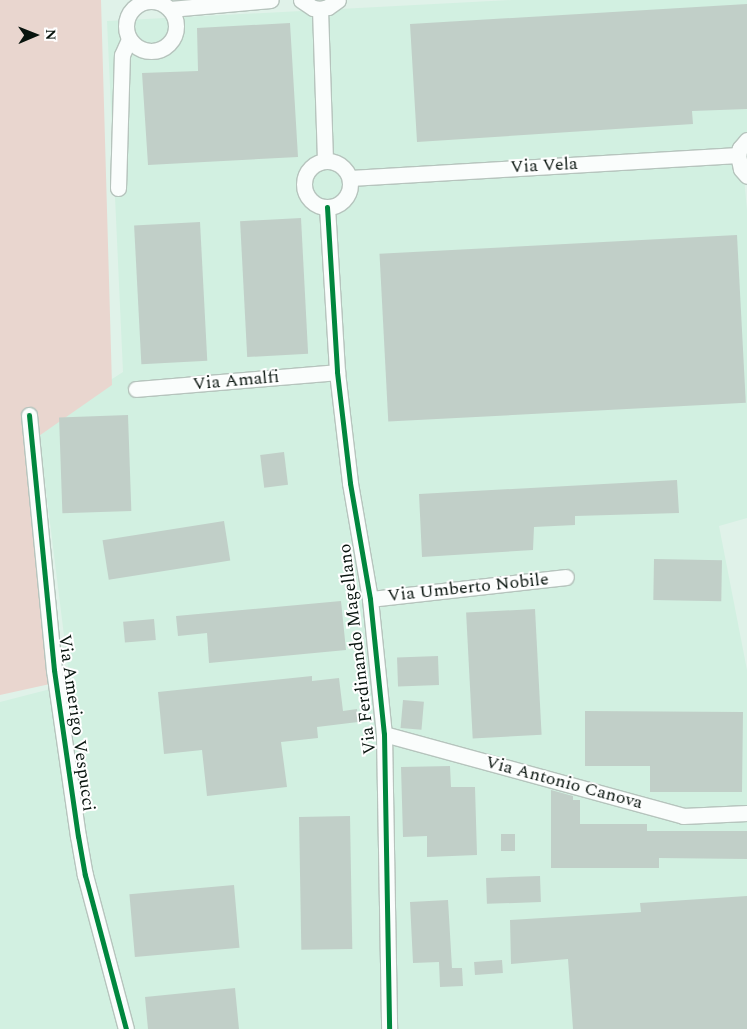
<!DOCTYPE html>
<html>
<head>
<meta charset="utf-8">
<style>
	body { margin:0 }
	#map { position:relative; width:747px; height:1029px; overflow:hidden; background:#e0f2e9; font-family:Spectral,serif }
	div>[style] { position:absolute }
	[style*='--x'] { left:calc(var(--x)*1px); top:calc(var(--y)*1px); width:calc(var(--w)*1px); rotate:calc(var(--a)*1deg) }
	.built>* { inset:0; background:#d2f0e1 }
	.green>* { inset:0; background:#e9d6cf }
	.building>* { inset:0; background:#c1cfc8; transform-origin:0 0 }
	.roads { filter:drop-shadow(1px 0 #b6c4bd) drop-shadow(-1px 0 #b6c4bd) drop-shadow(0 1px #b6c4bd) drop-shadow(0 -1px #b6c4bd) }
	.minor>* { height:15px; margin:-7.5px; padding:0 7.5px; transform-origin:7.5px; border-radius:7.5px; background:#fafdfc }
	.minor>.ring { margin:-7.5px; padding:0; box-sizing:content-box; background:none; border:15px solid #fafdfc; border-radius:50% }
	.cycleway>* { height:5px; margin:-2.5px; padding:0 2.5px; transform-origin:2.5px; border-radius:2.5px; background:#00873e }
	span { translate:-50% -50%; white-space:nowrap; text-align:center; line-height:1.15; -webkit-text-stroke:4px #fff; paint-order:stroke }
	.street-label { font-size:18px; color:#08140e }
	.north { position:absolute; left:10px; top:10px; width:50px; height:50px; -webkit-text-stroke:4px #fff; paint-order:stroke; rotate:89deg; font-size:14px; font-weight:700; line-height:20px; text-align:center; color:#08140e }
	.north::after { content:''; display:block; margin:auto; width:18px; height:22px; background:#08140e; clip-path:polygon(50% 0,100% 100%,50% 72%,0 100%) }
</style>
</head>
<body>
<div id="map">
	<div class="built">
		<div style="clip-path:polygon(512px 0,747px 0,747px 176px,744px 177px,747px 210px,747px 518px,719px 526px,747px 670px,747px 1029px,0 1029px,0 702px,70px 684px,38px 426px,123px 372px,107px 21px)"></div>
	</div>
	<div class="green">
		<div style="clip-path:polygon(0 0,101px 0,112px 385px,36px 438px,59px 682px,0 695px)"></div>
	</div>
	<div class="building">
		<div style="clip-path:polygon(747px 4px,747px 109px,692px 111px,693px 124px,417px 142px,410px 24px)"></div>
		<div style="clip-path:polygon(290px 23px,298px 157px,148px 165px,142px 73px,198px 71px,197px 28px)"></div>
		<div style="left:301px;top:218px;width:136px;height:61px;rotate:87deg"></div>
		<div style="left:200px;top:222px;width:139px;height:66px;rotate:87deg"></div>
		<div style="left:737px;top:235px;width:168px;height:358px;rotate:87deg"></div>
		<div style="left:128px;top:415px;width:96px;height:69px;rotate:88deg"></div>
		<div style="left:284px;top:452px;width:33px;height:24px;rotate:83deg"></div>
		<div style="clip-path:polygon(677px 480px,679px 513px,575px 516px,575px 525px,534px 527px,533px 550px,422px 557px,419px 494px)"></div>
		<div style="left:224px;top:521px;width:40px;height:123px;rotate:81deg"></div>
		<div style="left:654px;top:559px;width:68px;height:41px;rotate:1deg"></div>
		<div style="clip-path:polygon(341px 601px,346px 650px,209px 663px,207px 633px,178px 636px,176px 616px)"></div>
		<div style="left:535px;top:609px;width:126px;height:69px;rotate:87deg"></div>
		<div style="left:154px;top:619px;width:21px;height:31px;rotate:85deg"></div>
		<div style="left:438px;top:656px;width:29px;height:41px;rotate:88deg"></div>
		<div style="clip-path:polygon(312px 676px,312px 681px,339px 678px,343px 711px,357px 709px,358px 722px,317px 727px,318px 738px,281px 742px,287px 787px,207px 796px,202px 750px,164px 754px,158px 692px)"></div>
		<div style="left:403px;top:700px;width:21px;height:28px;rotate:5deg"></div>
		<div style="clip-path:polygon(585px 711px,743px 712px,742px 792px,650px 792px,650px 766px,585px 766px)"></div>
		<div style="clip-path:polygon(450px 766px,451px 787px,475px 787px,477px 855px,427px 857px,427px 836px,403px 837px,401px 767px)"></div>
		<div style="clip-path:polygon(551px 790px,573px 796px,573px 800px,580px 800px,580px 824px,647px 824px,647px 831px,747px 831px,747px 859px,659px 858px,659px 868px,551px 868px)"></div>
		<div style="left:350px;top:816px;width:133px;height:51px;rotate:89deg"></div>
		<div style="left:501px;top:834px;width:14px;height:17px"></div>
		<div style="left:540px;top:876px;width:26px;height:54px;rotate:88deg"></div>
		<div style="left:234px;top:885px;width:63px;height:105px;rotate:85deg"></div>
		<div style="clip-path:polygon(747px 896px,747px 1029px,573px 1029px,568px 959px,511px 964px,510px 920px,641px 912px,640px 903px)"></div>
		<div style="clip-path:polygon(448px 900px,452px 968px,462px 968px,463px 986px,440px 987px,439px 962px,413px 963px,410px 902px)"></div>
		<div style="left:502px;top:960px;width:13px;height:28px;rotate:86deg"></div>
		<div style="clip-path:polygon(235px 988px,239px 1029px,148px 1029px,145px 997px)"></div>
	</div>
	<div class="roads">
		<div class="minor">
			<div style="--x:301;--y:0;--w:14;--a:34"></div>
			<div style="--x:313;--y:8;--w:7;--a:8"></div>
			<div style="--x:320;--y:9;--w:8;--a:-14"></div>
			<div style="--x:328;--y:7;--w:12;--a:-35"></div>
			<div class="ring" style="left:126px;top:1px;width:35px;height:35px"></div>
			<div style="--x:170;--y:9;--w:101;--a:-5.1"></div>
			<div style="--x:320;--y:9;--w:151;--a:88.1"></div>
			<div style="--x:747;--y:140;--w:11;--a:131"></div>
			<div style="--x:740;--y:148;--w:7;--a:106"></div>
			<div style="--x:738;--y:155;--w:14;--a:78"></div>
			<div style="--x:741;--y:169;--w:9;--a:49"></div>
			<div class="ring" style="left:304px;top:161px;width:31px;height:31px"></div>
			<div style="--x:350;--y:178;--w:389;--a:-3.4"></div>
			<div style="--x:118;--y:188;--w:133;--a:-88.3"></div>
			<div style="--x:122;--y:55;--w:17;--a:-66"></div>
			<div style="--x:327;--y:207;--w:165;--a:86.5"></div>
			<div style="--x:337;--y:372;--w:112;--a:83.3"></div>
			<div style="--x:350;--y:483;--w:118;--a:80.2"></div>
			<div style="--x:370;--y:599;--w:136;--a:84.1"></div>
			<div style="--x:384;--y:734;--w:295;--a:89"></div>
			<div style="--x:136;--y:389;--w:202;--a:-4.8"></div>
			<div style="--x:29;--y:415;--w:256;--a:84.4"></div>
			<div style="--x:54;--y:670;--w:168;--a:81.8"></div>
			<div style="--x:78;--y:836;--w:40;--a:80"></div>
			<div style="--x:85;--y:875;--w:159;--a:75.1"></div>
			<div style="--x:370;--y:599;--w:197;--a:-6.4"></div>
			<div style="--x:384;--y:734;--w:310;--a:15.3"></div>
			<div style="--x:683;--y:816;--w:64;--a:-2.7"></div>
		</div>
	</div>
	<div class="cycleway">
		<div style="--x:327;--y:207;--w:165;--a:86.5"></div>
		<div style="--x:337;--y:372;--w:112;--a:83.3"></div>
		<div style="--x:350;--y:483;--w:118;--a:80.2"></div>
		<div style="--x:370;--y:599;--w:136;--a:84.1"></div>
		<div style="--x:384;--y:734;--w:295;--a:89"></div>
		<div style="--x:29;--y:415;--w:256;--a:84.4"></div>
		<div style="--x:54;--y:670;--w:168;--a:81.8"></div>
		<div style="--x:78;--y:836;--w:40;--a:80"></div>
		<div style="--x:85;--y:875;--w:159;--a:75.1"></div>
	</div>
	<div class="street-label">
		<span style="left:544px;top:166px;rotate:-3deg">Via Vela</span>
		<span style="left:236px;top:381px;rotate:-5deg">Via Amalfi</span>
		<span style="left:468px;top:588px;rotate:-6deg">Via Umberto Nobile</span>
		<span style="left:358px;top:649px;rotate:-97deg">Via Ferdinando Magellano</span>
		<span style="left:76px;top:723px;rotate:82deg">Via Amerigo Vespucci</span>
		<span style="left:564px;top:783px;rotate:15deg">Via Antonio Canova</span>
	</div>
	<div class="north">N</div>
</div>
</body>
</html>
